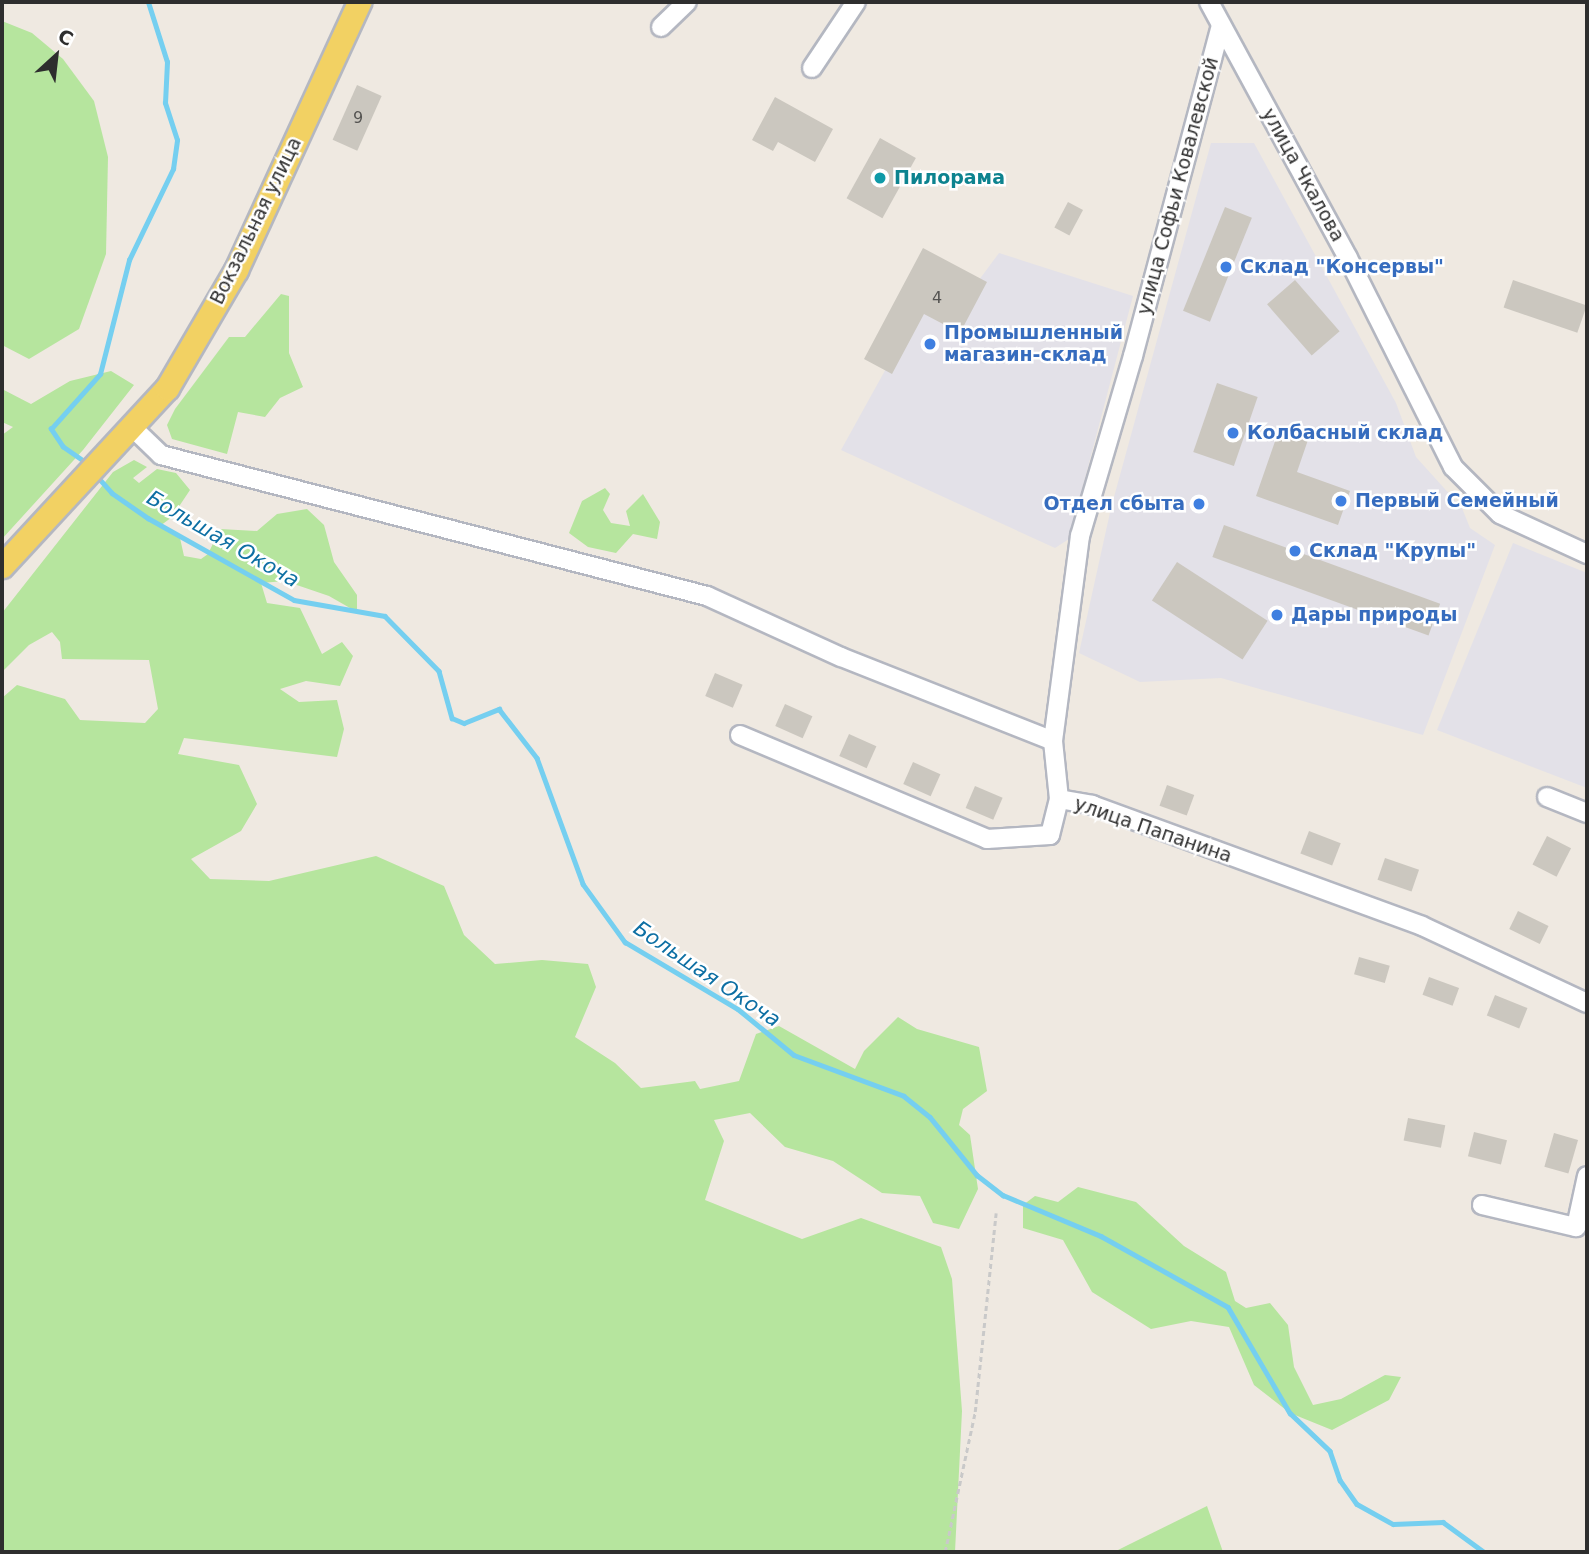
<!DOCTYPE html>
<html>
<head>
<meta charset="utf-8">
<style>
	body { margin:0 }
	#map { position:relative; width:1589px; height:1554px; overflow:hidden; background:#efe9e1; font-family:"DejaVu Sans",sans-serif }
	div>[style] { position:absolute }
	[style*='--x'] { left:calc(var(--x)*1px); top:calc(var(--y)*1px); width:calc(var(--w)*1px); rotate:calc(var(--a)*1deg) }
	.industrial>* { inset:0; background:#e3e1e8 }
	.green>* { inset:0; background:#b6e59e }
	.stream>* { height:4.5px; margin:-2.25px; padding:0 2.25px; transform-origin:2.25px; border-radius:2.25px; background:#75cff0 }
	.building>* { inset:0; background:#cbc7bf; transform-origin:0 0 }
	.path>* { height:2.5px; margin-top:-1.25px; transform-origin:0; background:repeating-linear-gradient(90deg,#c9c9c9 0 5px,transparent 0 8.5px) }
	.roads { filter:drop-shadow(2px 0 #b4b7c1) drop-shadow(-2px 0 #b4b7c1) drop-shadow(0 2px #b4b7c1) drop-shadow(0 -2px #b4b7c1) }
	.minor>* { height:18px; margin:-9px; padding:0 9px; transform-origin:9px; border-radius:9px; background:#fff }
	.major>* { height:23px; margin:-11.5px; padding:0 11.5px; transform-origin:11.5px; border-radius:11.5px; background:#f2d163 }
	.dots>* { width:19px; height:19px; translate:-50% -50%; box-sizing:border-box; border:4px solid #fff; border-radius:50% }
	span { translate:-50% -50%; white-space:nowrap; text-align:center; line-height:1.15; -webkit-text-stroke:5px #fff; paint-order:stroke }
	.number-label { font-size:16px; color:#555452 }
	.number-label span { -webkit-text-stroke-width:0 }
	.street-label { font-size:19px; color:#2e2e2e }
	.culture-label { font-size:19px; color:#0d838f; font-weight:700 }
	.left { translate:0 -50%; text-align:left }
	.shop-label { font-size:19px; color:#366cbe; font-weight:700 }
	.right { translate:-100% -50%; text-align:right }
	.water-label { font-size:21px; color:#0d6fa3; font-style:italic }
	.frame { position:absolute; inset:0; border:4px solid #2e2e2e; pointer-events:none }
	.north { position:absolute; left:21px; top:21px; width:70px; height:70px; -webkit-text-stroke:5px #fff; paint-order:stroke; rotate:27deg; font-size:19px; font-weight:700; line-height:28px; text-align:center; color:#2e2e2e }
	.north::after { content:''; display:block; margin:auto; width:24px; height:32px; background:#2e2e2e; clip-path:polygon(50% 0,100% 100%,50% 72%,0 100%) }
</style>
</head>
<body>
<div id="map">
	<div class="industrial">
		<div style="clip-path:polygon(1211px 143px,1254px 143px,1396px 403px,1416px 457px,1462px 508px,1470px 528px,1495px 545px,1423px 735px,1221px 678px,1140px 682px,1079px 653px,1111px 508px)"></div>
		<div style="clip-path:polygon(999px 253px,1133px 296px,1069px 539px,1055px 548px,841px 450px,945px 262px,979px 280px)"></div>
		<div style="clip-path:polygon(1513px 543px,1587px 573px,1587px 788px,1437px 730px)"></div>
	</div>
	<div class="green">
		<div style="clip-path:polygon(2px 21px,32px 33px,63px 59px,94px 101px,108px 157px,106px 254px,79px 329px,29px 359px,2px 345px)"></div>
		<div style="clip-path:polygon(281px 294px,289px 296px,289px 353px,303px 387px,280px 398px,265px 417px,238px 412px,227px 454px,172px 439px,167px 425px,175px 409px,229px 337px,245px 337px)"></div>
		<div style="clip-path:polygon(111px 371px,134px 385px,83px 450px,2px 539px,2px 435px,13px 427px,2px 422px,2px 389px,31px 404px,70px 381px)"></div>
		<div style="clip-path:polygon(134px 460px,147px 467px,133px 478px,139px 483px,157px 469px,176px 473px,190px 490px,172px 517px,160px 526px,180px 538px,184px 556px,201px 559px,208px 554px,220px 529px,257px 531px,277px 514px,307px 509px,324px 525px,334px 562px,357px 595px,357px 612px,329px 596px,285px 581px,261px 583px,267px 603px,300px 608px,322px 654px,342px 642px,353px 656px,340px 686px,306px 681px,280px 689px,299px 702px,337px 700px,344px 729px,337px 757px,184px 738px,178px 754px,239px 765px,257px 804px,241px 831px,191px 859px,210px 879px,269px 881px,376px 856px,444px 886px,464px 935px,495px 964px,542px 960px,588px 964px,596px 987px,575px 1037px,615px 1063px,641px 1088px,695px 1081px,700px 1089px,739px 1081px,756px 1034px,779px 1026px,855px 1069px,864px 1051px,898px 1017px,917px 1029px,979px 1047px,987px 1091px,963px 1109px,959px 1125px,970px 1135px,978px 1189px,959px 1229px,933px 1223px,920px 1196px,882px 1193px,833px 1161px,785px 1147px,750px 1113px,714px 1120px,724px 1141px,705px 1200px,802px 1239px,861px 1218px,941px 1247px,952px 1279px,962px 1411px,955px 1552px,2px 1552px,2px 698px,17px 685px,65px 699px,80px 720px,145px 723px,158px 709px,149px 660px,62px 659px,60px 642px,52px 632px,29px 645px,2px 672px,2px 613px,113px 472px)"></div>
		<div style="clip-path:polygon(605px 488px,610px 494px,603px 510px,611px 523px,630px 526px,626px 511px,643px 494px,660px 522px,657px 539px,633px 534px,616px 553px,588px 547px,569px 533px,582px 501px)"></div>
		<div style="clip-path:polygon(1078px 1187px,1136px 1202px,1184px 1246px,1226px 1272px,1235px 1301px,1246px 1308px,1270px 1303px,1288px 1325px,1294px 1367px,1313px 1405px,1341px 1399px,1385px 1375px,1401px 1377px,1389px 1400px,1332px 1430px,1290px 1413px,1254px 1385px,1229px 1327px,1191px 1321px,1151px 1329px,1092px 1292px,1063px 1240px,1023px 1228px,1023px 1205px,1035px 1196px,1058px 1202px)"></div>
		<div style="clip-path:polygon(1207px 1506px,1223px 1552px,1114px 1552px,1128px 1545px)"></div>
	</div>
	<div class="stream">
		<div style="--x:86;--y:463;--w:28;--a:-145"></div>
		<div style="--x:63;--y:447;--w:22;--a:-124"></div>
		<div style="--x:51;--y:429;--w:74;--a:-48.3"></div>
		<div style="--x:100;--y:374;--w:118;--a:-75.7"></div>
		<div style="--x:129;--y:260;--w:101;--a:-64.2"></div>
		<div style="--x:173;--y:169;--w:29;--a:-82"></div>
		<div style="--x:177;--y:140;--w:39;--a:-108"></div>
		<div style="--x:165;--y:103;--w:41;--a:-87.2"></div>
		<div style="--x:167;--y:62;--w:63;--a:-107.6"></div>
		<div style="--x:96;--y:475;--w:24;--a:48"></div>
		<div style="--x:112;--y:493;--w:44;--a:34.8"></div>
		<div style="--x:148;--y:518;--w:167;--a:29.3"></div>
		<div style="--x:294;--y:600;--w:92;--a:10"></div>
		<div style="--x:385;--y:616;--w:77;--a:45.5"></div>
		<div style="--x:439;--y:671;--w:49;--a:74.5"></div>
		<div style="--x:452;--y:718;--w:13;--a:23"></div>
		<div style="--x:464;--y:723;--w:38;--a:-22"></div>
		<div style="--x:499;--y:709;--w:62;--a:52.2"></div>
		<div style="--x:537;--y:758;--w:134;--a:69.9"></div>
		<div style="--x:583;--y:884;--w:72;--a:54.1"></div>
		<div style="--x:625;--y:942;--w:131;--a:30.7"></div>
		<div style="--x:738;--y:1009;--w:72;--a:39.4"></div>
		<div style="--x:794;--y:1055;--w:117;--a:20.4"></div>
		<div style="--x:904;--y:1096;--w:33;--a:39"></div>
		<div style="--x:930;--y:1117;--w:75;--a:51"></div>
		<div style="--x:977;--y:1175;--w:33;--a:38"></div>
		<div style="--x:1003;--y:1195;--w:106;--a:22.7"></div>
		<div style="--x:1101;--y:1236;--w:145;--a:29.2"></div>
		<div style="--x:1228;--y:1307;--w:123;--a:59.7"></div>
		<div style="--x:1290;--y:1413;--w:55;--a:43.5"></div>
		<div style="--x:1330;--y:1451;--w:31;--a:71"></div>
		<div style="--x:1340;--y:1480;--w:29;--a:55"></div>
		<div style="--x:1357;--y:1504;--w:41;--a:29.1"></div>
		<div style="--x:1393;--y:1524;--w:50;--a:-2.3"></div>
		<div style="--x:1443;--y:1522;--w:51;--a:36.2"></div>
	</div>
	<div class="building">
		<div style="left:357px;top:85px;width:27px;height:60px;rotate:24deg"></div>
		<div style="clip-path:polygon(775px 97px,833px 129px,815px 162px,778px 142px,773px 151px,752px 140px)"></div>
		<div style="left:880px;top:138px;width:41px;height:69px;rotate:29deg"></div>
		<div style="left:1068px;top:202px;width:17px;height:29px;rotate:28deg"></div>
		<div style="left:1225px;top:207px;width:29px;height:112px;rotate:22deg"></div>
		<div style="clip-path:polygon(923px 248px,987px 282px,960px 333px,924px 314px,892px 374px,864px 359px)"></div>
		<div style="left:1295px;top:280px;width:68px;height:37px;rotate:49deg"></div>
		<div style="left:1513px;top:280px;width:78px;height:29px;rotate:19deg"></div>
		<div style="left:1217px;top:383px;width:43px;height:73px;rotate:19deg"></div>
		<div style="clip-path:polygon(1280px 427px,1309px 437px,1297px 472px,1350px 491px,1338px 525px,1256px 496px)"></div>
		<div style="left:1224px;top:525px;width:230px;height:34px;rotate:20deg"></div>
		<div style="left:1177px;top:562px;width:108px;height:46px;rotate:33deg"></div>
		<div style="left:715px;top:673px;width:30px;height:25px;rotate:23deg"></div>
		<div style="left:785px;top:704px;width:30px;height:24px;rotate:24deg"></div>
		<div style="left:849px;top:734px;width:30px;height:24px;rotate:24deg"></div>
		<div style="left:913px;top:762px;width:30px;height:24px;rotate:24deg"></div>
		<div style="left:1167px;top:785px;width:29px;height:22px;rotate:20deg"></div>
		<div style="left:975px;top:786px;width:30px;height:24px;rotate:23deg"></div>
		<div style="left:1309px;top:831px;width:34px;height:24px;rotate:21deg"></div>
		<div style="left:1547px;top:836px;width:27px;height:32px;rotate:27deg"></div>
		<div style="left:1385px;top:858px;width:36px;height:23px;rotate:19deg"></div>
		<div style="left:1518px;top:911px;width:34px;height:20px;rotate:26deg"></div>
		<div style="left:1359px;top:957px;width:32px;height:18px;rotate:16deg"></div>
		<div style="left:1429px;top:977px;width:32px;height:19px;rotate:20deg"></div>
		<div style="left:1495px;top:995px;width:35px;height:22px;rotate:22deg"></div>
		<div style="left:1408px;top:1118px;width:38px;height:23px;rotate:11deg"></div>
		<div style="left:1474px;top:1132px;width:34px;height:25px;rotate:14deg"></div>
		<div style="left:1554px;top:1133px;width:25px;height:35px;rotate:16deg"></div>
	</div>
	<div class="path">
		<div style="--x:945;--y:1552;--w:143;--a:-77.9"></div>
		<div style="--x:975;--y:1412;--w:200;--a:-84"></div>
	</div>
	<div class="roads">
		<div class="minor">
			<div style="--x:1209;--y:2;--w:291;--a:61.5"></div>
			<div style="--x:1348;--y:258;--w:234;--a:63.3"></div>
			<div style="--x:1453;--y:467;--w:66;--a:45"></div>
			<div style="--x:1500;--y:514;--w:96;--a:24.7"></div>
			<div style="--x:661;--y:27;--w:36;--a:-44"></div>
			<div style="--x:812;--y:68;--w:79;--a:-56.3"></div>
			<div style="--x:133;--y:428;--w:39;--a:44"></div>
			<div style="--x:161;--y:455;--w:564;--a:14.48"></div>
			<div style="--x:707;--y:596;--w:147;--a:24.5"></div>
			<div style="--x:841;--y:657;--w:228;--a:21.6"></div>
			<div style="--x:740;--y:735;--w:268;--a:22.8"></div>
			<div style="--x:987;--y:839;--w:63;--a:-3.6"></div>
			<div style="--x:1050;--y:835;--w:37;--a:-76"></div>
			<div style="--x:1059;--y:799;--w:34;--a:10"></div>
			<div style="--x:1092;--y:805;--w:351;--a:20.1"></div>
			<div style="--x:1422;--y:926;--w:182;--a:25"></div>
			<div style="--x:1547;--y:797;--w:43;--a:21.8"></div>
			<div style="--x:1059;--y:799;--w:58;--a:-95.9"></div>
			<div style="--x:1053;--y:741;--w:207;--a:-82.5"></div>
			<div style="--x:1080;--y:536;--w:188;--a:-73.6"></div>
			<div style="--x:1133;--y:356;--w:342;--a:-75.1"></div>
			<div style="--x:1482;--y:1205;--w:97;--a:13.2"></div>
			<div style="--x:1576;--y:1227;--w:52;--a:-77.8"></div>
		</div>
		<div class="major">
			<div style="--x:2;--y:566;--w:243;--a:-47.2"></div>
			<div style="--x:167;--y:388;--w:137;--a:-59.7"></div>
			<div style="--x:236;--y:270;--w:295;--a:-65.3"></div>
		</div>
	</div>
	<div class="dots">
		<div style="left:880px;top:178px;background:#0f9aa8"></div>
		<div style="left:1226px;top:267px;background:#3f7fe0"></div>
		<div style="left:930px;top:344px;background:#3f7fe0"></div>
		<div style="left:1233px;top:433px;background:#3f7fe0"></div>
		<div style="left:1341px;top:501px;background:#3f7fe0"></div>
		<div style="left:1199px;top:504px;background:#3f7fe0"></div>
		<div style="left:1295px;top:551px;background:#3f7fe0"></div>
		<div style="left:1277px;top:615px;background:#3f7fe0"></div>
	</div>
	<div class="number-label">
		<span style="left:358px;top:118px">9</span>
		<span style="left:937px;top:298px">4</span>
	</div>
	<div class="street-label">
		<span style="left:1303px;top:175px;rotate:61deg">улица Чкалова</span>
		<span style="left:1178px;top:186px;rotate:-75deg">улица Софьи Ковалевской</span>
		<span style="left:256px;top:221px;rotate:-64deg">Вокзальная улица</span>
		<span style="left:1153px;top:830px;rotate:19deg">улица Папанина</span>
	</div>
	<div class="culture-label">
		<span class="left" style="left:894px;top:178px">Пилорама</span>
	</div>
	<div class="shop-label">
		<span class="left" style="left:1240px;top:267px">Склад "Консервы"</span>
		<span class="left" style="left:944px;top:344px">Промышленный<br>магазин-склад</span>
		<span class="left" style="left:1247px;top:433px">Колбасный склад</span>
		<span class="left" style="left:1355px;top:501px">Первый Семейный</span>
		<span class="right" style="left:1185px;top:504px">Отдел сбыта</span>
		<span class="left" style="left:1309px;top:551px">Склад "Крупы"</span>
		<span class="left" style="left:1291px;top:615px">Дары природы</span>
	</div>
	<div class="water-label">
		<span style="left:223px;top:539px;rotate:30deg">Большая Окоча</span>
		<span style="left:707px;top:974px;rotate:34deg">Большая Окоча</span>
	</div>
	<div class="frame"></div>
	<div class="north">С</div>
</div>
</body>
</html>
